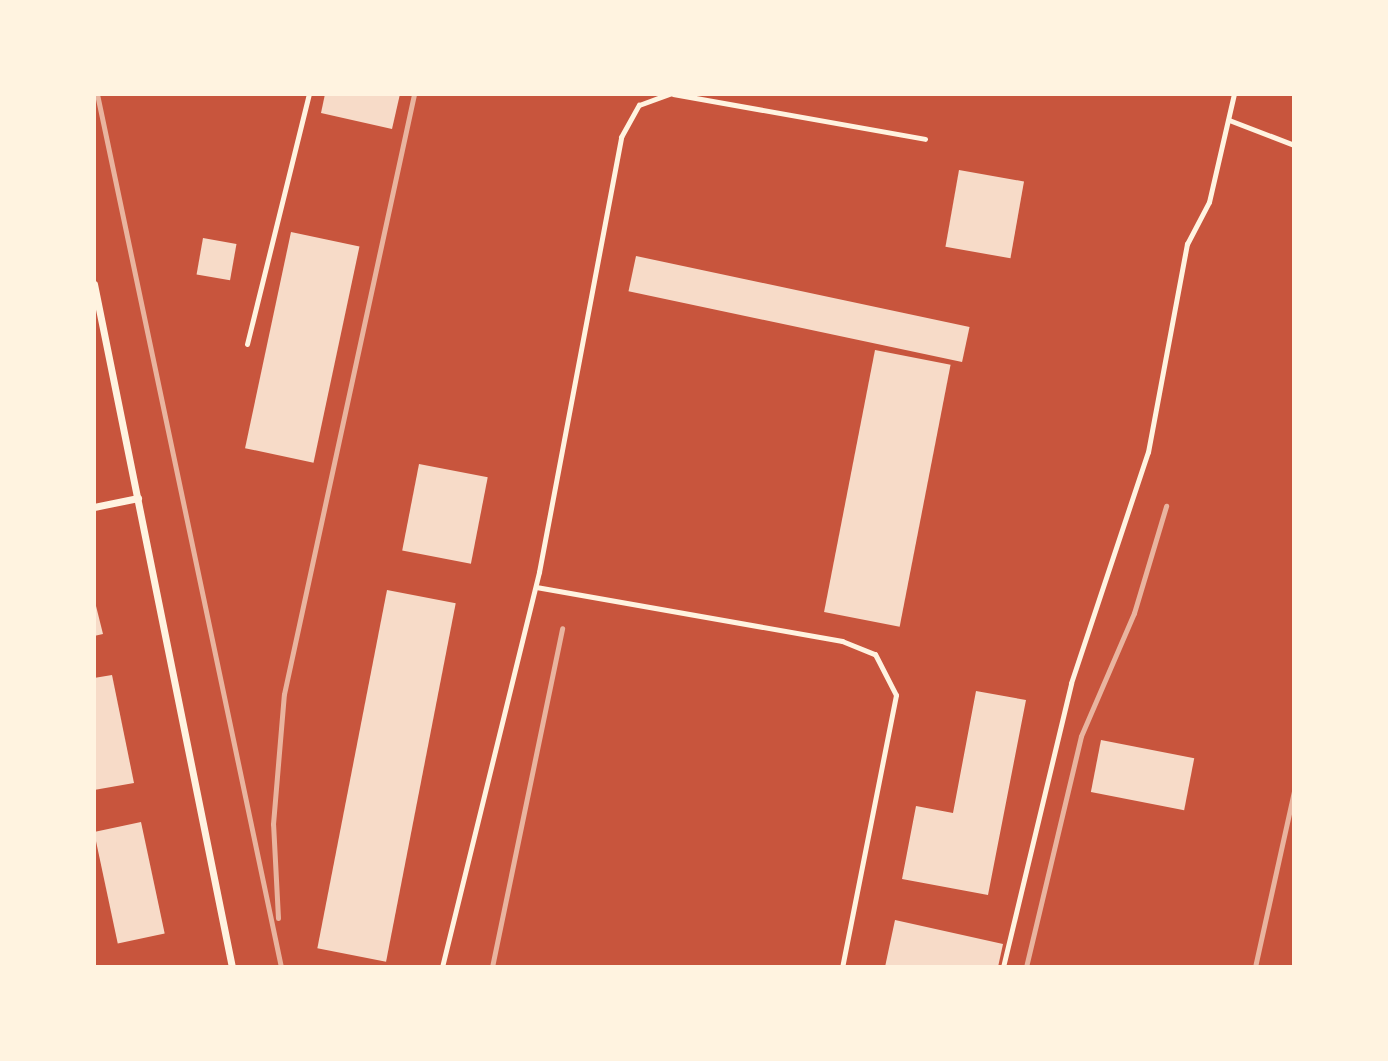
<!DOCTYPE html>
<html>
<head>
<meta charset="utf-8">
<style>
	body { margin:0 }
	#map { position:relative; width:1388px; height:1061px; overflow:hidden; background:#c8553d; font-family:"Source Sans 3",sans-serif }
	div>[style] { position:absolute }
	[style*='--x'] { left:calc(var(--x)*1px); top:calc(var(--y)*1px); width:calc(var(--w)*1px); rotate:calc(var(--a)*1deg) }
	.building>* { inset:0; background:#f7dbc8; transform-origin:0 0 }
	.service>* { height:5px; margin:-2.5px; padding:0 2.5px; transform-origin:2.5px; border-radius:2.5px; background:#fff3e0 }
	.minor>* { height:7px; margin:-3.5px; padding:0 3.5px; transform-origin:3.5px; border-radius:3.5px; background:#fff3e0 }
	.rail>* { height:5px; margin:-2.5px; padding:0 2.5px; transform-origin:2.5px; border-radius:2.5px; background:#e9b49f }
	span { translate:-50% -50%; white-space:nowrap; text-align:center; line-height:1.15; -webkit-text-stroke:5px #fff3e0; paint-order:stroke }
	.frame { position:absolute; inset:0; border:96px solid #fff3e0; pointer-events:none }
</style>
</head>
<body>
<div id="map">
	<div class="building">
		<div style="clip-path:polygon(325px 94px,400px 94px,392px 129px,321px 113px)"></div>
		<div style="left:959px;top:170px;width:66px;height:78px;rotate:10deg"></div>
		<div style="left:291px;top:232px;width:70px;height:221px;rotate:12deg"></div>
		<div style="left:203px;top:238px;width:34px;height:37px;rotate:10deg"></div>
		<div style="left:636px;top:256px;width:341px;height:36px;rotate:12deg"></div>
		<div style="left:875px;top:350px;width:77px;height:267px;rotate:11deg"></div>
		<div style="left:419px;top:464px;width:70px;height:88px;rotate:11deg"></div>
		<div style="left:387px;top:590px;width:70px;height:365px;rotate:11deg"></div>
		<div style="clip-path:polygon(94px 598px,103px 634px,94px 636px)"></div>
		<div style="clip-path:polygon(112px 675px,134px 783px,94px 790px,94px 678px)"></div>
		<div style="clip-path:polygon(976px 691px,1026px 700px,988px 895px,902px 879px,916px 806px,953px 813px)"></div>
		<div style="left:1101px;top:740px;width:95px;height:53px;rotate:11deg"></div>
		<div style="left:141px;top:822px;width:114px;height:48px;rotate:78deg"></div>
		<div style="clip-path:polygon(895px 920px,1003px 944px,998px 967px,885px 967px)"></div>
	</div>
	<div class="service">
		<div style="--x:673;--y:94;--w:256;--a:10.1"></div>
		<div style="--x:1229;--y:120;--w:70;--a:21"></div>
		<div style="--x:247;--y:344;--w:258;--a:-76.1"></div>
		<div style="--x:536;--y:587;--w:311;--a:10"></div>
		<div style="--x:842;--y:641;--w:35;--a:22"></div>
		<div style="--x:875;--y:654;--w:46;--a:62.9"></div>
		<div style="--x:896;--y:695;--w:277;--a:101.2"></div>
		<div style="--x:442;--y:967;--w:407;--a:-76.2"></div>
		<div style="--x:539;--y:572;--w:443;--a:-79.3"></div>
		<div style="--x:621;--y:137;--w:37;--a:-61"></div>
		<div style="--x:639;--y:105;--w:33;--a:-20"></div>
		<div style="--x:1003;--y:967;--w:292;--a:-76.5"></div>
		<div style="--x:1071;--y:683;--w:243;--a:-71.6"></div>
		<div style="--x:1148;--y:452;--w:212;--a:-79.4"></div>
		<div style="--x:1187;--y:244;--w:47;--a:-62.4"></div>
		<div style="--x:1209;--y:202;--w:111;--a:-77"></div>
	</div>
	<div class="minor">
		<div style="--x:94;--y:284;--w:697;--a:78.58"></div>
		<div style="--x:94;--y:507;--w:45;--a:-11.6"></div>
	</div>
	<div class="rail">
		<div style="--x:97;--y:94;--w:892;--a:78.1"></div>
		<div style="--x:278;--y:918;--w:94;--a:-93"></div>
		<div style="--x:273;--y:824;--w:130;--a:-85.2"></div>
		<div style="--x:284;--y:694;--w:614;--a:-77.77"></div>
		<div style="--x:492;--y:967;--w:346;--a:-78.3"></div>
		<div style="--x:1026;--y:967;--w:237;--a:-76.6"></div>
		<div style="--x:1081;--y:736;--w:134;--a:-66.7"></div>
		<div style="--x:1134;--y:613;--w:112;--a:-73.3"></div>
		<div style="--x:1255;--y:967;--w:180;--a:-77.5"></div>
	</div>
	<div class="frame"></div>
</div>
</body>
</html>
